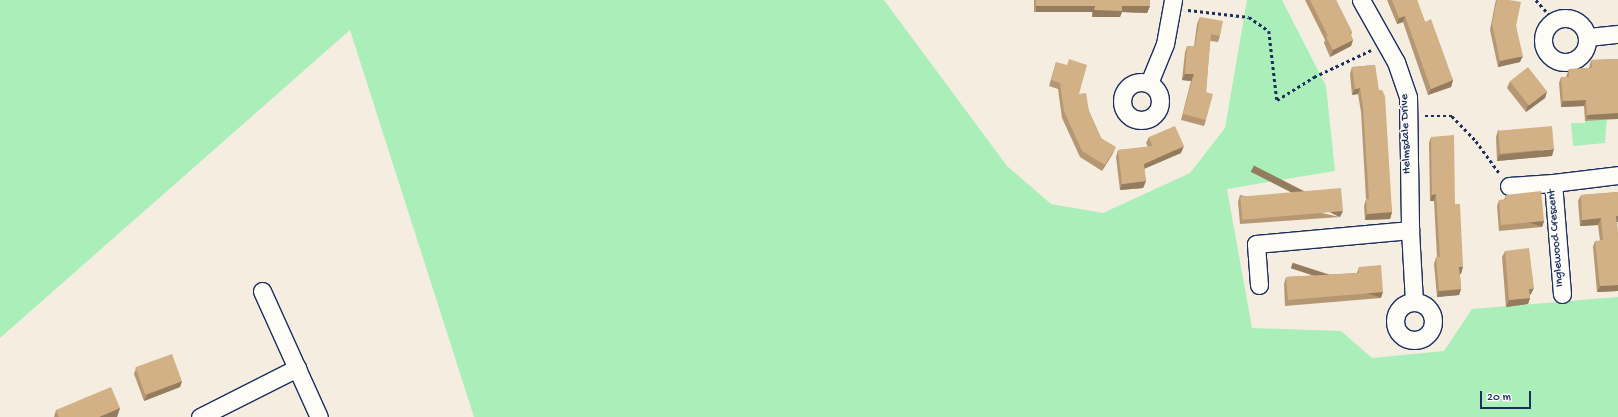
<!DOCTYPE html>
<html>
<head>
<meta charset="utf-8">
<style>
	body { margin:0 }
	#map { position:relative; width:1618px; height:417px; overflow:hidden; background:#f5ede0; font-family:"Gochi Hand",sans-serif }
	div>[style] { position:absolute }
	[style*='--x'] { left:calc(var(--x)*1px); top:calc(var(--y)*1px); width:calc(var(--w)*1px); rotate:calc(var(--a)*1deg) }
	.green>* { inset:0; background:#aaeeb9 }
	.path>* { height:2.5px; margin-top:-1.25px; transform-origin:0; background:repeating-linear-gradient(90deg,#1b2f5e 0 3px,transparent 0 6px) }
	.roads { filter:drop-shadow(1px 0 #1b2f5e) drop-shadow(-1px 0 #1b2f5e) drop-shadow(0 1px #1b2f5e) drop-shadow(0 -1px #1b2f5e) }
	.minor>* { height:17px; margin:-8.5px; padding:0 8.5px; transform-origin:8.5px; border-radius:8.5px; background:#fdfcf7 }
	.minor>.ring { margin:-8.5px; padding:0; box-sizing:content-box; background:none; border:17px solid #fdfcf7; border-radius:50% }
	.wall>* { inset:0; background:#b59873 }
	.shaded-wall>* { inset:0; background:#947c5e; transform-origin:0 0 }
	.building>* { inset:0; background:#d3b186; transform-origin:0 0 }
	span { translate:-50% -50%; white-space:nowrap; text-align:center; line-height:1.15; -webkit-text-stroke:3px #fdfcf7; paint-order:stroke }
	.street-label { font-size:12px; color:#1b2f5e }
	.scale { position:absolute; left:1480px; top:391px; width:51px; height:18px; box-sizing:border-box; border:2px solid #1b2f5e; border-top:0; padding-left:5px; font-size:12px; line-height:14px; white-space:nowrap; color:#1b2f5e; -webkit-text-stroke:3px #fdfcf7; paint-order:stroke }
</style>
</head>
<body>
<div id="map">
	<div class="green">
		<div style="clip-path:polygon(0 0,884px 0,1007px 166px,1051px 204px,1103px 213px,1190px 173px,1225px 128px,1247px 0,1282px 0,1326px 86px,1335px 171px,1227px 189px,1252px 328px,1341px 331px,1372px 358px,1444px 351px,1472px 309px,1618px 297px,1618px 417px,474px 417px,350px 30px,0 338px)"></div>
		<div style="clip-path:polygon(1608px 104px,1605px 143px,1573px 146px,1571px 123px,1585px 123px,1585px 106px)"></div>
	</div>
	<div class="path">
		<div style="--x:1536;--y:0;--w:27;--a:48"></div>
		<div style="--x:1188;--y:10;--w:61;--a:6.5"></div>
		<div style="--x:1249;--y:17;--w:24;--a:35"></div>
		<div style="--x:1269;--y:31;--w:69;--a:83.4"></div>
		<div style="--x:1277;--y:100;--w:44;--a:-31.9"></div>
		<div style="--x:1314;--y:77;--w:63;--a:-25.3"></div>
		<div style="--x:1425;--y:116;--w:27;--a:0"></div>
		<div style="--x:1452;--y:116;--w:35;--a:46"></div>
		<div style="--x:1476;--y:141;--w:39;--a:54"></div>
	</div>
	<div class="roads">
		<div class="minor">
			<div style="--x:1361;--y:0;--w:71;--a:60.6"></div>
			<div style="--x:1396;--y:62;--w:37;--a:71"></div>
			<div style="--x:1408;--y:97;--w:133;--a:89.1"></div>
			<div style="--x:1410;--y:230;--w:71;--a:86.8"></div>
			<div class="ring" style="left:1543px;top:18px;width:27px;height:27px"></div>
			<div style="--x:1588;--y:37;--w:30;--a:-6"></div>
			<div class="ring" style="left:1122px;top:82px;width:21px;height:21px"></div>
			<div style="--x:1149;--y:83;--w:42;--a:-67.7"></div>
			<div style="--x:1165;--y:44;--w:45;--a:-79.7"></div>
			<div style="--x:1509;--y:186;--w:44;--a:-3.9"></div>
			<div style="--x:1259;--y:285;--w:41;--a:-94.2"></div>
			<div style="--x:1256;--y:244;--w:155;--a:-5.2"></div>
			<div style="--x:262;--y:291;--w:138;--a:65.7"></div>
			<div style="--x:1562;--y:294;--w:111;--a:-94.6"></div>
			<div style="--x:1553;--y:183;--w:65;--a:-7"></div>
			<div class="ring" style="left:1395px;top:302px;width:21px;height:21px"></div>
			<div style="--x:200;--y:417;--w:109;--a:-26.8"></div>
		</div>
	</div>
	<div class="wall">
		<div style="clip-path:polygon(1034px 0,1150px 0,1150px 6px,1147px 13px,1122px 12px,1120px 17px,1092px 17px,1092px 12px,1034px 12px)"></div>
		<div style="clip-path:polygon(1305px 0,1336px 0,1352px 32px,1351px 35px,1353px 40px,1351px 46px,1330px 57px,1324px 43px,1325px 40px)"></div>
		<div style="clip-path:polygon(1387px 0,1417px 0,1425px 22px,1453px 80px,1451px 87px,1428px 95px,1403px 22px,1397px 24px)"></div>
		<div style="clip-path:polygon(1496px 0,1509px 0,1516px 26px,1520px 62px,1498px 67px,1490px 30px,1495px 4px)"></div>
		<div style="clip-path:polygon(1200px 17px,1220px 36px,1218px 42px,1210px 41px,1206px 92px,1206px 120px,1204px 126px,1181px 120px,1191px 81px,1182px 80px,1185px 52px,1187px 46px,1194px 46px,1197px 24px)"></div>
		<div style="clip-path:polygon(1618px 59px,1618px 119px,1585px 121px,1584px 106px,1561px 107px,1559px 83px,1561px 77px,1566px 77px,1569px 69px,1589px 68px,1591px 60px)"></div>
		<div style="clip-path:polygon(1056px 62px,1079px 94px,1089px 111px,1101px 138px,1113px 153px,1102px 171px,1080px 157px,1062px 118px,1058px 89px,1049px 86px)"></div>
		<div style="clip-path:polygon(1375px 65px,1392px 212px,1390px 219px,1365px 220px,1364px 206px,1366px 199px,1361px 112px,1358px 94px,1352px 95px,1350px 74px,1352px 67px)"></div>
		<div style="clip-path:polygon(1510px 81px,1547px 91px,1545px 98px,1526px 112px,1507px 88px)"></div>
		<div style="clip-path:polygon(1498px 130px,1552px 156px,1497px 161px,1496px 137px)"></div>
		<div style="clip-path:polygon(1149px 137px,1181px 153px,1144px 169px,1146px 181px,1143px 188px,1120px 190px,1116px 157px,1118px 150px,1148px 147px,1146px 143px)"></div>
		<div style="clip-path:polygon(1431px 137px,1455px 204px,1461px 274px,1460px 274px,1461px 289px,1459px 295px,1437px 297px,1434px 264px,1436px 257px,1437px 257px,1434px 201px,1430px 201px,1429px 143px)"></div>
		<div style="clip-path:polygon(1618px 192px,1618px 222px,1617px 222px,1618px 236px,1618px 291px,1597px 292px,1593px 247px,1595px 241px,1600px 241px,1598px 225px,1580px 226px,1578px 201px,1581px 195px)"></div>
		<div style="clip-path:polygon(1240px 195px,1340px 217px,1240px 224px,1238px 202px)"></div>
		<div style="clip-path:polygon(1506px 195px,1544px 221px,1542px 227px,1499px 231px,1497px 206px,1499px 200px,1504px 200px)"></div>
		<div style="clip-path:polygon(1505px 251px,1531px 294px,1530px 295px,1530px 298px,1528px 304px,1506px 307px,1502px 257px)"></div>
		<div style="clip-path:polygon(1359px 267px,1381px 298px,1285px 306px,1284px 284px,1286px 277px,1357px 273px)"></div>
		<div style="clip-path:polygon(136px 368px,182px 381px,180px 387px,144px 401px,134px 374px)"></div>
		<div style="clip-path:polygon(120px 408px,117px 417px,54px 417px,56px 410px)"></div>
	</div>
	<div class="shaded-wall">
		<div style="left:1036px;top:6px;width:59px;height:6px"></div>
		<div style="clip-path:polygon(1122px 6px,1150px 6px,1147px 13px,1122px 12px,1120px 17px,1092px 17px,1094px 10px)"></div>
		<div style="clip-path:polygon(1405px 16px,1403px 22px,1397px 24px,1399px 18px)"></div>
		<div style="clip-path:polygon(1353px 40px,1351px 46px,1330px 57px,1333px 50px)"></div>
		<div style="clip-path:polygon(1523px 56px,1520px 62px,1498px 67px,1500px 61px)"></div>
		<div style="clip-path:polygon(1185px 74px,1194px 74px,1191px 81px,1182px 80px)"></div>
		<div style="clip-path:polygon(1453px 80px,1451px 87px,1428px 95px,1431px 89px)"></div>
		<div style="clip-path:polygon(1360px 88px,1358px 94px,1352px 95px,1355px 89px)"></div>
		<div style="clip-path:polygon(1547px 91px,1545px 98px,1526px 112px,1528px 105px)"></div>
		<div style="clip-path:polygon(1586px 100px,1584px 106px,1561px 107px,1563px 101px)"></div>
		<div style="left:1618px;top:113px;width:6px;height:31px;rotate:90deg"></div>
		<div style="clip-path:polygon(1184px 146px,1181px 153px,1141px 170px,1144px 164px)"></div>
		<div style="clip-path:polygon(1116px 147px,1113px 153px,1102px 171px,1105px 165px)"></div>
		<div style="clip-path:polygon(1554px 149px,1552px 156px,1497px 161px,1499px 155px)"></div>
		<div style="clip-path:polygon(1146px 181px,1143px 188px,1120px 190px,1122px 184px)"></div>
		<div style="clip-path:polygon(1436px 194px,1434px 201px,1430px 201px,1432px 195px)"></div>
		<div style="left:1343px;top:211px;width:7px;height:100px;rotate:117deg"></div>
		<div style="clip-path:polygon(1392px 212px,1390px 219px,1365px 220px,1367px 214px)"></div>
		<div style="clip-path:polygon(1616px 216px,1618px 216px,1618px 222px,1614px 222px)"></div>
		<div style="clip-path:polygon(1601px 218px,1598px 225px,1580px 226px,1582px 220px)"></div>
		<div style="left:1544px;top:221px;width:6px;height:43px;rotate:108deg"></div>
		<div style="clip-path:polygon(1459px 267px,1463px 267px,1461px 274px,1457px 274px)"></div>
		<div style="clip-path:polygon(1618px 285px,1618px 291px,1597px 292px,1600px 286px)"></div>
		<div style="clip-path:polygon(1534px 288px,1531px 294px,1527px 295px,1529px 289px)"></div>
		<div style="clip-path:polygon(1461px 289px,1459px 295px,1437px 297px,1439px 291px)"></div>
		<div style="left:1383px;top:292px;width:6px;height:95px;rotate:108deg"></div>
		<div style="clip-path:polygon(1530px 298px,1528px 304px,1506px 307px,1509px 300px)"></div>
		<div style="clip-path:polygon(182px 381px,180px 387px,144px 401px,147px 395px)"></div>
		<div style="clip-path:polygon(120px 408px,117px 417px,99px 417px)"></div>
	</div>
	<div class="building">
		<div style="clip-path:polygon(1036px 0,1150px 0,1150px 6px,1122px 6px,1122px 11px,1094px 10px,1095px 6px,1036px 6px)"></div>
		<div style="clip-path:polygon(1310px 0,1336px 0,1352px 32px,1350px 33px,1353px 40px,1333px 50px,1326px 37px,1328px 36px)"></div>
		<div style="clip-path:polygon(1392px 0,1417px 0,1425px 22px,1431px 19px,1453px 80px,1431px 89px,1405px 16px,1399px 18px)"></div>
		<div style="clip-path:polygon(1497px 0,1509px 0,1521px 2px,1516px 26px,1523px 56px,1500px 61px,1492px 24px)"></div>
		<div style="clip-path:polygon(1200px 17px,1223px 21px,1220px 36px,1211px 34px,1206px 92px,1213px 94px,1206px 120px,1183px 114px,1194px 74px,1185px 74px,1187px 46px,1195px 46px)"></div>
		<div style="clip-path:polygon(1069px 59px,1087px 65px,1079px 94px,1086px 93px,1089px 111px,1101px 138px,1116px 147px,1105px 165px,1082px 151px,1064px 111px,1060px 83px,1051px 80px,1056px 62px,1067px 65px)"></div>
		<div style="clip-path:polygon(1618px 59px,1618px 113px,1587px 115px,1586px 100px,1563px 101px,1561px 77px,1569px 77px,1569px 69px,1592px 68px,1591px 60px)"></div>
		<div style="clip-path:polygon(1375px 65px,1379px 90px,1382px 90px,1385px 96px,1392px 212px,1367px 214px,1366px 199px,1369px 199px,1363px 106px,1360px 88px,1355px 89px,1352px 67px)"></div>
		<div style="left:1528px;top:67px;width:31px;height:23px;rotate:52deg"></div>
		<div style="clip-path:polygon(1175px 126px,1184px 146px,1144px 164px,1146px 181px,1122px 184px,1118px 150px,1152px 146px,1149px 137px)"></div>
		<div style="left:1552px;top:126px;width:23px;height:54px;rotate:85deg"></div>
		<div style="clip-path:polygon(1454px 135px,1455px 204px,1460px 204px,1463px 267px,1459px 267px,1461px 289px,1439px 291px,1436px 257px,1440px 257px,1436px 194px,1432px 195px,1431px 137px)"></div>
		<div style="left:1341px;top:188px;width:23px;height:101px;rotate:85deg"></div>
		<div style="clip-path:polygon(1541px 191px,1544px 221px,1501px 225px,1499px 200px,1506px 199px,1506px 195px)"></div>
		<div style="clip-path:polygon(1618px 192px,1618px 216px,1616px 216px,1618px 236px,1618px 285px,1600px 286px,1595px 241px,1603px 240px,1601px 218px,1582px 220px,1581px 195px)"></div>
		<div style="clip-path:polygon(1529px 248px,1534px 288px,1529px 289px,1530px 298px,1509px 300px,1505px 251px)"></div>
		<div style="clip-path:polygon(1381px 265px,1383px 292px,1288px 300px,1286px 277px,1359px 273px,1359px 267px)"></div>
		<div style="left:172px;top:354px;width:29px;height:39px;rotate:70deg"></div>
		<div style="clip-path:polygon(111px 387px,120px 408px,99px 417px,59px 417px,56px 410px)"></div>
	</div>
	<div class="street-label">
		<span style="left:1407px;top:134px;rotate:-92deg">Helmsdale Drive</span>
		<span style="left:1557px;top:238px;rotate:-95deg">Inglewood Crescent</span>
	</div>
	<div class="scale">20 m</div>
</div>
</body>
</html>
